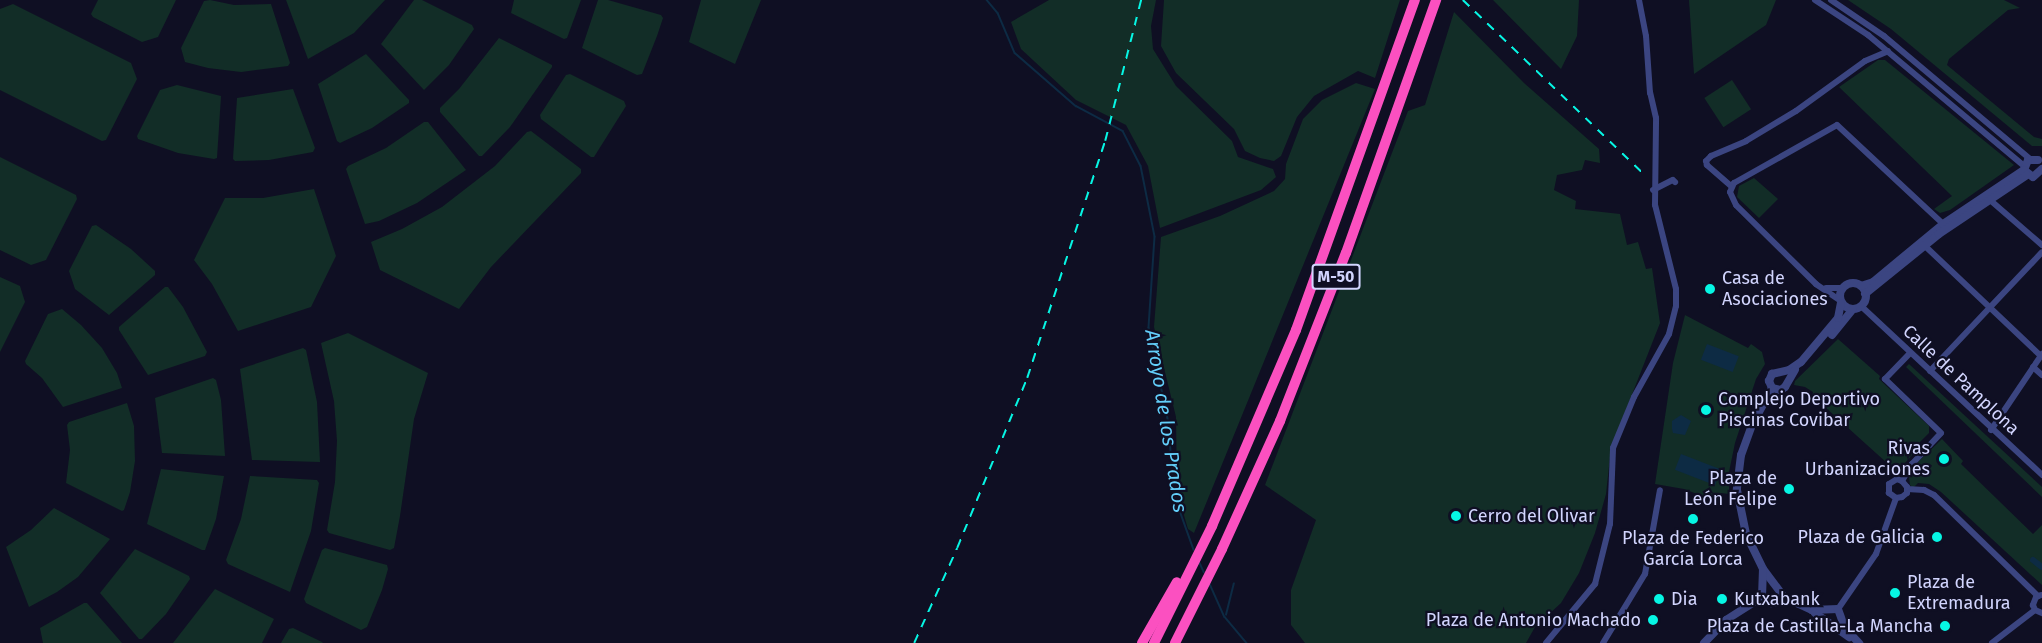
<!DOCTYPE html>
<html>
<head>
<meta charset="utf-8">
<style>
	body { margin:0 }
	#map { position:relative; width:2042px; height:643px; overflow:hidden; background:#0f0f23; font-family:"Fira Sans",sans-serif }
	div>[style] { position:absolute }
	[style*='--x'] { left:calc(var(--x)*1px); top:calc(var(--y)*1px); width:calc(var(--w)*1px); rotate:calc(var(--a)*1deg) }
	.green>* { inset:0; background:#122d27; transform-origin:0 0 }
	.water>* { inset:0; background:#0d2b44; transform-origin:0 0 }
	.stream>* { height:1.5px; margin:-0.75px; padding:0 0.75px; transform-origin:0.75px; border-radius:0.75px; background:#0d2b44 }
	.canal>* { height:6px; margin:-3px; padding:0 3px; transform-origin:3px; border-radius:3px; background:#0d2b44 }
	.minor>* { height:6px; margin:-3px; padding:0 3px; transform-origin:3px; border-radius:3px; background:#3b4581 }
	.tertiary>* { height:8px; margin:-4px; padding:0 4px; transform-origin:4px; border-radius:4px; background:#3b4581 }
	.tertiary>.ring { margin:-4px; padding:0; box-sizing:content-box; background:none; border:8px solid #3b4581; border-radius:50% }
	.motorway>* { height:10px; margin:-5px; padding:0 5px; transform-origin:5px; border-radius:5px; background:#fb50c0 }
	.rail>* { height:1.5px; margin-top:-0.75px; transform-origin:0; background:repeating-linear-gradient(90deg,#06f6e4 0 9px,transparent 0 17px) }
	.dots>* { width:16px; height:16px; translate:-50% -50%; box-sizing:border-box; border:3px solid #0f0f23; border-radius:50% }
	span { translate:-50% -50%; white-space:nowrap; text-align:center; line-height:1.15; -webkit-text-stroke:4.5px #0f0f23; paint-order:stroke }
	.shield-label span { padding:2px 4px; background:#0f0f23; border:2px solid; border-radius:4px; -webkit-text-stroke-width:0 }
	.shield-label { font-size:16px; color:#d2d5fe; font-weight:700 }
	.poi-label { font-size:18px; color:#d2d5fe }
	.left { translate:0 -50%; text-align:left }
	.right { translate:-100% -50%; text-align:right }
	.street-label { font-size:18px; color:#d2d5fe }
	.water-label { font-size:20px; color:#63cffb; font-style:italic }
</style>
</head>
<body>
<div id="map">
	<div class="green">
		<div style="clip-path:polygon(98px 0,176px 0,158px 37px,142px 42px,93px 17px,91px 14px)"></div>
		<div style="clip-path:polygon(210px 0,234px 5px,271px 4px,290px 63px,288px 66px,241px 72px,208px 68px,185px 62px,181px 48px,204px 1px)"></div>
		<div style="clip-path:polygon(286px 0,385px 0,354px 33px,308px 59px)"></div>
		<div style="clip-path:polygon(414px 0,422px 0,472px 25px,474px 29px,449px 65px,424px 90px,381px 44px)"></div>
		<div style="clip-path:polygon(514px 0,581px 0,567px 38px,564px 39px,511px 13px)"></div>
		<div style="clip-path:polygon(598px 0,608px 0,661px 15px,663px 18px,657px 36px,642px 74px,637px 75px,582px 48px)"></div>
		<div style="clip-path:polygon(701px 0,761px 0,735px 64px,689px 42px)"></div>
		<div style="clip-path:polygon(1049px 0,1156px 0,1151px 26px,1153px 49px,1176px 86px,1232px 141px,1238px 157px,1273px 169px,1276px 177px,1261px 190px,1160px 228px,1148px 166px,1126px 125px,1076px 100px,1021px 49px,1011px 22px)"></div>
		<div style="clip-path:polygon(1164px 0,1400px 0,1375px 78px,1358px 71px,1314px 96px,1297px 117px,1281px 156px,1274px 161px,1260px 158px,1245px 151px,1234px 129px,1176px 73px,1161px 46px)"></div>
		<div style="clip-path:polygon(1493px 0,1579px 0,1577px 36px,1561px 69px)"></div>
		<div style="clip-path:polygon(1689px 0,1776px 0,1766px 25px,1694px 74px)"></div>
		<div style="clip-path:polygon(1848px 0,2004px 0,2020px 8px,2008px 10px,1949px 59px,1947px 65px,2034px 137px,2042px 139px,2042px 146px,2032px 146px,1891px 29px)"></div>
		<div style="clip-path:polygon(13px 4px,131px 63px,137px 79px,106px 140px,102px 141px,0 90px,0 9px)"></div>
		<div style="clip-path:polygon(1454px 12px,1524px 83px,1599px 149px,1600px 163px,1585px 160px,1582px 170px,1557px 175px,1554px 190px,1576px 201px,1575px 209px,1620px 214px,1627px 245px,1638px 242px,1646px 269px,1652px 268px,1660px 323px,1611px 448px,1606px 494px,1595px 533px,1579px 573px,1561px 603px,1535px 627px,1526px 643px,1305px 643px,1291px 625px,1291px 590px,1316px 520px,1265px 485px,1408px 111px,1425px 105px)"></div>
		<div style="clip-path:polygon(499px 38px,552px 65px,552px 67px,510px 127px,482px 156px,479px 156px,440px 112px,440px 108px,459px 89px)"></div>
		<div style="clip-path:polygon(366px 54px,409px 100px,409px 103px,372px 128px,340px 143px,337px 141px,318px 84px)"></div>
		<div style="clip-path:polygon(1878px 60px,1885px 60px,2014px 165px,1950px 210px,1940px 213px,1934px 209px,1952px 196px,1839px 87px)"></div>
		<div style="clip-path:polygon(570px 74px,624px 101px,626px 106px,594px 157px,591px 157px,541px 119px,540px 115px,566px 75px)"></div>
		<div style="left:1732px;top:80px;width:35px;height:33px;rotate:57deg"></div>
		<div style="clip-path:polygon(1356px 83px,1375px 89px,1194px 533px,1188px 529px,1177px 491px,1176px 417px,1154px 327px,1161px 237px,1220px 216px,1274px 191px,1285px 179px,1286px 164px,1303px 119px,1322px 100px)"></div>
		<div style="clip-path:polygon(177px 85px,221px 96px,217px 158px,214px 159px,178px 153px,138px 139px,137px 136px,160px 90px)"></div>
		<div style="clip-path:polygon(293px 89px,315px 148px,313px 152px,269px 160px,235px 161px,233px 159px,237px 98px)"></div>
		<div style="clip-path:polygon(424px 122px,428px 122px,466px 170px,417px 203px,379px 221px,365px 224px,346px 169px,348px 166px,386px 148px)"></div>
		<div style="clip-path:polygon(531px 131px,581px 169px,581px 173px,491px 267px,459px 309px,380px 270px,371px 242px,402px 229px,442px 207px,495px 166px,527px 132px)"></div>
		<div style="clip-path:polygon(0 157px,76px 195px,77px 199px,46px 260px,31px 265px,0 250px)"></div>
		<div style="clip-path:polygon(1754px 178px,1778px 199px,1759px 218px,1737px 197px,1739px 186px)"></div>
		<div style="clip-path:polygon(314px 189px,336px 256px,311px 307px,238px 331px,212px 284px,194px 260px,225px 198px,263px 198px)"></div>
		<div style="clip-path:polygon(96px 225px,131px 249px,155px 271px,155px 275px,109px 315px,75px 289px,69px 271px,92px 226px)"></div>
		<div style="clip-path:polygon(0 277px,20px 286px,25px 302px,0 352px)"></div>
		<div style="clip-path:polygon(165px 287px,168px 287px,183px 307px,207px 352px,205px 356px,148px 375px,119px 330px,119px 327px)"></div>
		<div style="clip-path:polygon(62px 309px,81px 325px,102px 348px,117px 373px,122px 388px,63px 407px,42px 378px,26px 364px,25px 361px,48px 314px)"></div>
		<div style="clip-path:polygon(1685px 315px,1748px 348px,1751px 344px,1762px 352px,1765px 364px,1756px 379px,1735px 443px,1729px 472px,1729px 494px,1721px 493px,1718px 502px,1684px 489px,1655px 484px,1673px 363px)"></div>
		<div style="clip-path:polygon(348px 333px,428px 373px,414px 419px,400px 516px,394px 548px,390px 550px,329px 533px,327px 530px,335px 482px,337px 441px,334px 401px,321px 343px)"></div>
		<div style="clip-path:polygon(1838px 339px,1880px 376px,1879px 379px,1929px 426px,1929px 433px,1912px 450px,1913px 454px,1897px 472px,1816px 399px,1812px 396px,1813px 392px,1805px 387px,1794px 385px,1795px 381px)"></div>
		<div style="clip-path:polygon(303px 348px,306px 350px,317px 402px,320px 462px,252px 460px,240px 369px)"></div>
		<div style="clip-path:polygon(1909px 364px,2042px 487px,2042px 497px,1906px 367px)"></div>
		<div style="clip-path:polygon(213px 378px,216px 380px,221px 400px,225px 456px,162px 453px,155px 398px)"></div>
		<div style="clip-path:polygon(127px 403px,134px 426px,135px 461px,130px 492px,124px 510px,122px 511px,66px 483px,70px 450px,67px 425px,69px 422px)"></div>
		<div style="clip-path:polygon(1942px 439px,1963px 461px,1961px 464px,2033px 534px,2042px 525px,2042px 585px,1941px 492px,1929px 484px,1918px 483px,1913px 488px,1910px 485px,1909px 477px,1919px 461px)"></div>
		<div style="clip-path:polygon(161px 469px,224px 476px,216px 519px,205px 550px,202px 550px,147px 524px)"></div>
		<div style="clip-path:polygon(250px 476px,317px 480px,319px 483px,311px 531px,290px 592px,228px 564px,226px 560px,241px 519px)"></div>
		<div style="clip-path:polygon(54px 508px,110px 539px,78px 577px,57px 592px,29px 607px,6px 547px,31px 530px)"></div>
		<div style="clip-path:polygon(325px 548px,387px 565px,388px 569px,382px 590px,367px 627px,361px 630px,306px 603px,304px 599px,322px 550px)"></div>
		<div style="clip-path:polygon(135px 549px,189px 576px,190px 579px,166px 614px,142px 639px,139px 639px,100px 593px)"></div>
		<div style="clip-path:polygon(215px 589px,274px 619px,262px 643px,173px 643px)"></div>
		<div style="clip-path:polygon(84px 603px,87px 603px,122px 643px,43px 643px,40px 628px)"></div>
		<div style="clip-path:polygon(293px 628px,322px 642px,323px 643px,281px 643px,289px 629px)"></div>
	</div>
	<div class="water">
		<div style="left:1707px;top:344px;width:34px;height:17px;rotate:21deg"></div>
		<div style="clip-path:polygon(1681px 415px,1691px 421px,1685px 435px,1673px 433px,1672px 429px,1672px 421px)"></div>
		<div style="left:1681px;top:454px;width:43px;height:17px;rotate:21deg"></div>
	</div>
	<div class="stream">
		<div style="--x:987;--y:0;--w:17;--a:50"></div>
		<div style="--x:998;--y:13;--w:43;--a:67"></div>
		<div style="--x:1015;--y:53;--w:81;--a:41"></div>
		<div style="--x:1076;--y:106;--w:53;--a:28"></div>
		<div style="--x:1123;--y:131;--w:39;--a:63"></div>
		<div style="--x:1141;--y:166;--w:72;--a:78.8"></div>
		<div style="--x:1155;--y:237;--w:91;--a:93.8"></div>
		<div style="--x:1149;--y:328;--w:98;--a:78.2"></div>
		<div style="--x:1169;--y:424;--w:70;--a:85.9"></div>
		<div style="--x:1174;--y:494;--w:59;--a:70.3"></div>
		<div style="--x:1200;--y:563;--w:10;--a:66"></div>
		<div style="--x:1210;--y:584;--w:36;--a:66"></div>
		<div style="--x:1225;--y:617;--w:34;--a:50"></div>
		<div style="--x:1226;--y:615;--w:32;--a:-76"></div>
	</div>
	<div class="canal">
		<div style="--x:2033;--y:560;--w:11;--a:38"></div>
	</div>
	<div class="minor">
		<div style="--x:1815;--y:0;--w:64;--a:33.4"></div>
		<div style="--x:1868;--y:35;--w:204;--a:40"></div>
		<div style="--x:1831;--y:0;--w:64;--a:34.2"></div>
		<div style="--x:1884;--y:36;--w:191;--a:40.1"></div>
		<div style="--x:1731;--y:186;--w:32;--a:-139"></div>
		<div style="--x:1707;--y:165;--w:4;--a:-104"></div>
		<div style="--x:1706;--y:161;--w:7;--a:-45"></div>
		<div style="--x:1711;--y:156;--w:38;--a:-23"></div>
		<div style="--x:1746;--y:141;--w:58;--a:-31"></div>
		<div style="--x:1796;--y:111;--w:85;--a:-35.9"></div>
		<div style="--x:1865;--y:61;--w:25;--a:-23"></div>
		<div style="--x:1653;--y:190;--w:22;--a:-27"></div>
		<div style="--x:1673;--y:180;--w:3;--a:45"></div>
		<div style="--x:1990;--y:200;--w:69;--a:40.9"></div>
		<div style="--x:1925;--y:246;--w:160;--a:43.5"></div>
		<div style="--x:1826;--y:288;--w:17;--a:0"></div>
		<div style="--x:1841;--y:301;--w:30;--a:-146"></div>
		<div style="--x:1816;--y:284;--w:112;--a:-135.4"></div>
		<div style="--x:1736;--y:205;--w:14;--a:-115"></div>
		<div style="--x:1730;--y:192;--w:10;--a:-66"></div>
		<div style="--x:1734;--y:183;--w:118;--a:-29.4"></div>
		<div style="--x:1837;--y:125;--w:145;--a:43"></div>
		<div style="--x:1861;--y:306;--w:248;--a:43"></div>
		<div style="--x:2033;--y:367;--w:12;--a:42"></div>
		<div style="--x:1930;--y:371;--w:163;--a:-46.7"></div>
		<div style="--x:1991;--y:430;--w:92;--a:-56.1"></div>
		<div style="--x:1902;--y:481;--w:20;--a:-60"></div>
		<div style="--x:1912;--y:464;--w:42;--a:-46.9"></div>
		<div style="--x:1941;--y:433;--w:78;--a:-136"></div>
		<div style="--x:1885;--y:379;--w:36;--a:-46"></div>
		<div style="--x:1907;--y:489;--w:17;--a:3"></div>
		<div style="--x:1924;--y:490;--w:11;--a:27"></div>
		<div style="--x:1934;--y:495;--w:145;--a:44.2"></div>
		<div style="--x:1896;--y:498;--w:9;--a:-144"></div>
		<div style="--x:1889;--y:493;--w:9;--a:-90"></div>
		<div style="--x:1889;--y:484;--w:9;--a:-32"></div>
		<div style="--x:1897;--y:479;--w:5;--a:22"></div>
		<div style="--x:1896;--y:498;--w:6;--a:-9"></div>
		<div style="--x:1902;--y:497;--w:6;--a:-39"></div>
		<div style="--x:1907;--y:493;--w:6;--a:-90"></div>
		<div style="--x:1907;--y:487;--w:8;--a:-130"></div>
		<div style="--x:2041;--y:595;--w:5;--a:158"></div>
		<div style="--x:2036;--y:597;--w:9;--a:111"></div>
		<div style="--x:2033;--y:605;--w:5;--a:68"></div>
		<div style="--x:2035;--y:610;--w:8;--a:23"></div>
		<div style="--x:1838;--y:609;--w:67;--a:-55.4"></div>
		<div style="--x:1876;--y:554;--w:59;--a:-70.3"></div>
		<div style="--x:1546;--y:643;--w:77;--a:-50.3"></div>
		<div style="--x:1595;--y:584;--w:62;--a:-76"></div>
		<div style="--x:1610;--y:524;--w:76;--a:-87.7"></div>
		<div style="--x:1613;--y:448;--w:55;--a:-67.6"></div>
		<div style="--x:1634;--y:397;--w:72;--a:-60.9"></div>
		<div style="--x:1669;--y:334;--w:29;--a:-76"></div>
		<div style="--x:1676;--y:306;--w:17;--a:-90"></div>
		<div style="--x:1676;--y:289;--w:87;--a:-104"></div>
		<div style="--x:1655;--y:205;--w:87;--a:-89.3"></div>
		<div style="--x:1656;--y:118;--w:26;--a:-103"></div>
		<div style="--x:1650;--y:93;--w:57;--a:-94"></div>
		<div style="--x:1646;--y:36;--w:37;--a:-101"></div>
		<div style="--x:1603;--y:643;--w:81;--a:-58.7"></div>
		<div style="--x:1645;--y:574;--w:85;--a:-79.9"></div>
		<div style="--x:1992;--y:643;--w:54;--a:-37.5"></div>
	</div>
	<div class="tertiary">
		<div style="--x:2038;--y:160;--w:10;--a:180"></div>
		<div style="--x:2028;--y:160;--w:11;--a:112"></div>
		<div style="--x:2024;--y:170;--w:11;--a:38"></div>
		<div style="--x:2033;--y:177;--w:12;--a:-42"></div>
		<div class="ring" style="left:1840px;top:283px;width:18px;height:18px"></div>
		<div style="--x:1861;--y:286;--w:13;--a:-18"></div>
		<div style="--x:1873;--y:282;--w:91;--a:-39.6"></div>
		<div style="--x:1943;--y:224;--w:97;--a:-33.7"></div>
		<div style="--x:1865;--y:294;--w:95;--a:-39"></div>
		<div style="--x:1939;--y:234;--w:106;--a:-33.8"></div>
		<div style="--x:1832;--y:335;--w:33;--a:-51"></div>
		<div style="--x:1772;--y:388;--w:42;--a:118.4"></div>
		<div style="--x:1752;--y:425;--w:32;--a:110"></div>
		<div style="--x:1741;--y:455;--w:35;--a:97"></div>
		<div style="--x:1737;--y:490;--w:45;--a:78.4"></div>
		<div style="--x:1746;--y:534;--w:39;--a:64"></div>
		<div style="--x:1763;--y:569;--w:35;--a:53"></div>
		<div style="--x:1784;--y:597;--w:31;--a:25"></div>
		<div style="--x:1812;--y:610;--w:26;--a:-2"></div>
		<div style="--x:1838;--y:609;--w:20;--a:70"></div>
		<div style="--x:1845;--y:628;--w:21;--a:47"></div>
		<div style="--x:1772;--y:388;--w:8;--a:-113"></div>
		<div style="--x:1769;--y:381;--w:8;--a:-67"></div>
		<div style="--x:1772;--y:374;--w:17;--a:-13"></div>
		<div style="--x:1789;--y:370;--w:14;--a:-34"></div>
		<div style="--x:1801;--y:362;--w:57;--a:-49.9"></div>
		<div style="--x:1838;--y:318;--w:15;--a:-79"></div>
		<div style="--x:1772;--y:388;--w:9;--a:13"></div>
		<div style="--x:1781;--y:390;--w:5;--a:-37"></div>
		<div style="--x:1785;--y:387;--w:20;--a:-60"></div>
		<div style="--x:1762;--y:597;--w:11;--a:34"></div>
		<div style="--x:1771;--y:603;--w:19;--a:-6"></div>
		<div style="--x:1762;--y:597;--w:27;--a:-88"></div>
		<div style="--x:1815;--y:613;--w:42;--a:35.2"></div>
		<div style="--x:1704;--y:643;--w:32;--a:-46"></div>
		<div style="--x:1726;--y:620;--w:43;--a:-32.6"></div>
	</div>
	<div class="motorway">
		<div style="--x:1142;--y:643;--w:70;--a:-60.2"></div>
		<div style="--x:1154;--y:643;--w:131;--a:-63.6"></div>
		<div style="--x:1212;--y:526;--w:213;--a:-66.8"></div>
		<div style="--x:1296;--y:330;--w:351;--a:-70.2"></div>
		<div style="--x:1175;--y:643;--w:105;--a:-63.4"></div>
		<div style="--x:1222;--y:549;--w:141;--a:-65.6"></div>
		<div style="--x:1280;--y:421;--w:180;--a:-68.6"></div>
		<div style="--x:1346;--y:253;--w:269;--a:-70.4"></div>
	</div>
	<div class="rail">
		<div style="--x:1463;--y:0;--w:251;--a:43.9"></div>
		<div style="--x:914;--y:643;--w:104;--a:-65.6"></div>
		<div style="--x:957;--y:548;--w:184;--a:-67.6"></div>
		<div style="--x:1027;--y:378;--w:250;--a:-71.8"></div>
		<div style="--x:1105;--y:141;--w:146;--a:-75.7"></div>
	</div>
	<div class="dots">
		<div style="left:1710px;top:289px;background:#06f6e4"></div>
		<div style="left:1706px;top:410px;background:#06f6e4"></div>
		<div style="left:1944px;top:459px;background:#06f6e4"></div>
		<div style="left:1789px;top:489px;background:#06f6e4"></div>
		<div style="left:1456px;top:516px;background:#06f6e4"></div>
		<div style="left:1693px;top:519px;background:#06f6e4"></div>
		<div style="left:1937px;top:537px;background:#06f6e4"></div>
		<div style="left:1895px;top:593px;background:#06f6e4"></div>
		<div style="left:1659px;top:599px;background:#06f6e4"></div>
		<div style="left:1722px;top:599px;background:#06f6e4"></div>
		<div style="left:1653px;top:620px;background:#06f6e4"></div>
		<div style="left:1945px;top:626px;background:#06f6e4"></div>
	</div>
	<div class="shield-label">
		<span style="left:1336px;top:277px">M-50</span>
	</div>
	<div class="poi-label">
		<span class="left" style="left:1722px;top:289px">Casa de<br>Asociaciones</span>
		<span class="left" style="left:1718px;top:410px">Complejo Deportivo<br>Piscinas Covibar</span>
		<span class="right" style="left:1930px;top:459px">Rivas<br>Urbanizaciones</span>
		<span class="right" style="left:1777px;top:489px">Plaza de<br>León Felipe</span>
		<span class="left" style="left:1468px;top:516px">Cerro del Olivar</span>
		<span class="right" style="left:1925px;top:537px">Plaza de Galicia</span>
		<span style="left:1693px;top:549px">Plaza de Federico<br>García Lorca</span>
		<span class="left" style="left:1907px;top:593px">Plaza de<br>Extremadura</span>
		<span class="left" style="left:1671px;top:599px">Dia</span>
		<span class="left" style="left:1734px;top:599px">Kutxabank</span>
		<span class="right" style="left:1641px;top:620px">Plaza de Antonio Machado</span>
		<span class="right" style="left:1933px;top:626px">Plaza de Castilla-La Mancha</span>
	</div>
	<div class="street-label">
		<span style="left:1961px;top:380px;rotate:43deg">Calle de Pamplona</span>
	</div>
	<div class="water-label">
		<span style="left:1166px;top:421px;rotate:81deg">Arroyo de los Prados</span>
	</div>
</div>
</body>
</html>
